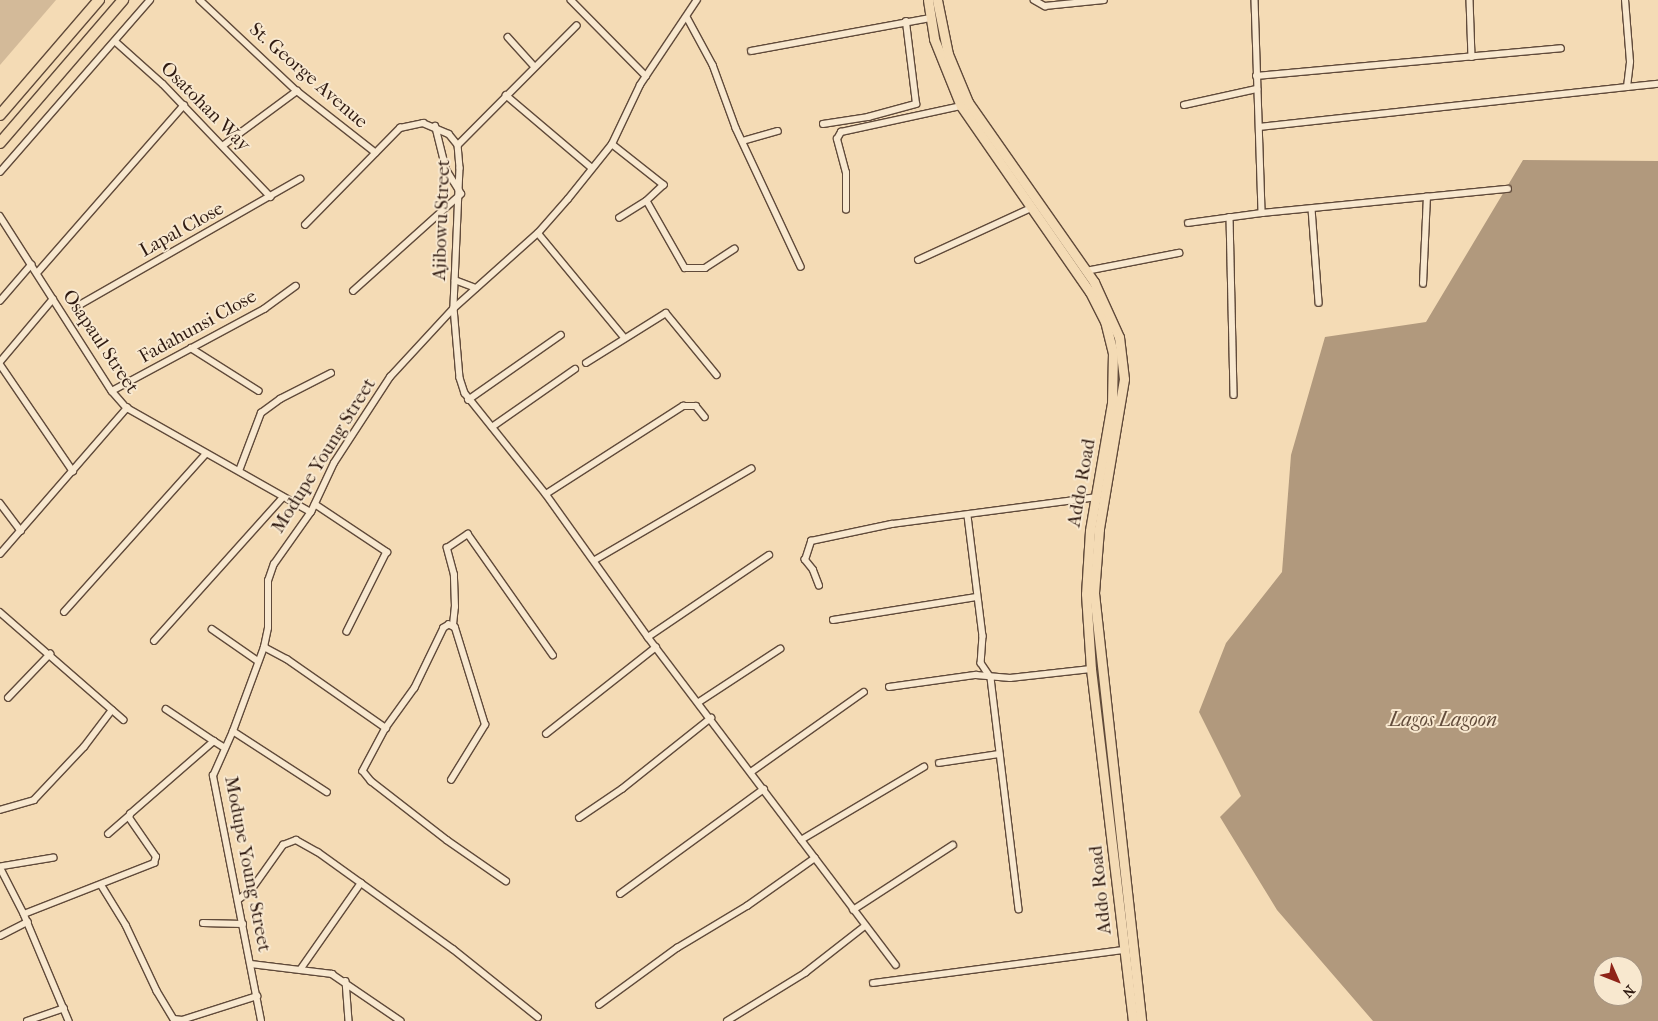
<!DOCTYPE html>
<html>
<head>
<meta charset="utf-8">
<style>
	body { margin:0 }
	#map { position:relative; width:1658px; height:1021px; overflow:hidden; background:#f4dbb5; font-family:"IM FELL French Canon",serif }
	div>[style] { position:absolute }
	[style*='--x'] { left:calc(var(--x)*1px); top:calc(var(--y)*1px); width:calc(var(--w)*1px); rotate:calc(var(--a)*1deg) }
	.green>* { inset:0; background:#d3ba99 }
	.water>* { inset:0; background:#b1997d }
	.roads { filter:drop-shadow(1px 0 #604a3a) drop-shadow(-1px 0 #604a3a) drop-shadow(0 1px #604a3a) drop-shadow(0 -1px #604a3a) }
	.street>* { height:5.5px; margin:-2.75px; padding:0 2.75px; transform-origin:2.75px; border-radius:2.75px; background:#f8e8cf }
	.primary>* { height:9px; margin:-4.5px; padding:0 4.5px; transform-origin:4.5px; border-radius:4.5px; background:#f4dbb5 }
	.highway>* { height:10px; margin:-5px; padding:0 5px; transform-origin:5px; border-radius:5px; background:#f4dbb5 }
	span { translate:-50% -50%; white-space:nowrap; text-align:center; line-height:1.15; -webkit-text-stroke:4px #f8e8cf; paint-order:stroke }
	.street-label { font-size:19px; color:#2f1a11 }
	.water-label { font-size:20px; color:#634d3c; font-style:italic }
	.north { position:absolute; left:1593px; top:956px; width:50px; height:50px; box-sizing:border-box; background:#f8e8cf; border:1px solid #a89683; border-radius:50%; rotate:134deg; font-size:14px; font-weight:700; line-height:20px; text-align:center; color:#2f1a11 }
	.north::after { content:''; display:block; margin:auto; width:18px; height:22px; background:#8f2418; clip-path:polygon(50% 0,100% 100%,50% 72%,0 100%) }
</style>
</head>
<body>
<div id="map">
	<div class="green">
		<div style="clip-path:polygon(0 0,56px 0,0 65px)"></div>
	</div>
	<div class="water">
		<div style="clip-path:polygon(evenodd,1523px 160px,1658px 161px,1658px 1021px,1373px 1021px,1277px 910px,1220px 817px,1241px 796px,1199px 712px,1226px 643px,1282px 572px,1291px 455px,1325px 337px,1426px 322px,1523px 160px,1603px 966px,1633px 966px,1633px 996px,1603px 996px,1603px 966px)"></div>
	</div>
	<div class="roads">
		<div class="street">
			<div style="--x:200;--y:0;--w:133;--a:43.2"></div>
			<div style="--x:297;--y:91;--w:100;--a:38.1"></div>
			<div style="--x:571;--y:0;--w:107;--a:45.4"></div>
			<div style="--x:1034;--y:0;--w:13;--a:29"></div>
			<div style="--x:1045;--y:6;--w:59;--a:-5.8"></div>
			<div style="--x:1255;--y:0;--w:213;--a:88.1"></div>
			<div style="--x:1262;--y:213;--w:247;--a:-5.6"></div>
			<div style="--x:1470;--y:0;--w:57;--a:88"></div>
			<div style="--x:687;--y:17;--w:55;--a:61.6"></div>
			<div style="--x:713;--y:65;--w:67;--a:69.9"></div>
			<div style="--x:736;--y:128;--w:153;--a:64.9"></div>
			<div style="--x:508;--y:37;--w:39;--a:48"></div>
			<div style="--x:115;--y:41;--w:64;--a:41.9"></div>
			<div style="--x:163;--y:84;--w:156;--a:46.3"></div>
			<div style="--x:751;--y:51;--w:182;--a:-10.4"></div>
			<div style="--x:1256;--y:76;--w:306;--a:-5.2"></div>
			<div style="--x:1627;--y:87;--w:31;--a:-6"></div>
			<div style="--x:506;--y:95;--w:113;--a:40.3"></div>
			<div style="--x:1184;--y:105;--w:75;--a:-12.4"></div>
			<div style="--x:823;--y:124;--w:46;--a:-8.8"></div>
			<div style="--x:868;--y:117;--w:50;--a:-15.2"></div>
			<div style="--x:916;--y:104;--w:83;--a:-97"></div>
			<div style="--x:1259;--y:127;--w:370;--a:-6.2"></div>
			<div style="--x:1627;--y:87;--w:25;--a:-83"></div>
			<div style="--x:1630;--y:62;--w:62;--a:-94.6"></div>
			<div style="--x:743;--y:141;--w:36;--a:-16"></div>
			<div style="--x:612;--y:144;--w:66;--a:38.3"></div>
			<div style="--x:664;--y:185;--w:23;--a:137"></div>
			<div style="--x:647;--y:201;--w:32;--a:148"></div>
			<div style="--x:224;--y:145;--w:91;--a:-36.5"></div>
			<div style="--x:458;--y:145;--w:168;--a:-45.2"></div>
			<div style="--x:0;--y:172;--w:228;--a:-48.9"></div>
			<div style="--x:647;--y:201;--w:77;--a:60.4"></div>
			<div style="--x:685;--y:268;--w:20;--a:0"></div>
			<div style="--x:705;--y:268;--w:35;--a:-33"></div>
			<div style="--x:1312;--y:209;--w:94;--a:85.7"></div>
			<div style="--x:846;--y:210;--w:37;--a:-90"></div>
			<div style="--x:846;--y:173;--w:35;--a:-105"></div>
			<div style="--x:837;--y:139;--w:8;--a:-60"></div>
			<div style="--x:841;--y:132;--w:123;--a:-12.2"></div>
			<div style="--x:0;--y:216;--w:208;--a:57.4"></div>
			<div style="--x:112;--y:391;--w:23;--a:49"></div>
			<div style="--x:127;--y:408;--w:211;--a:29.5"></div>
			<div style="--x:1230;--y:217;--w:178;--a:88.7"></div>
			<div style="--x:1188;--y:223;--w:75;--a:-7.7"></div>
			<div style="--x:305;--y:225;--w:136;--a:-45.6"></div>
			<div style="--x:400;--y:128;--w:24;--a:-12"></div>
			<div style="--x:423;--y:123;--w:28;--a:23"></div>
			<div style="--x:449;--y:134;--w:14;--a:51"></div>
			<div style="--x:458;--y:145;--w:23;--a:85"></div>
			<div style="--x:460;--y:168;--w:140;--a:92.5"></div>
			<div style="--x:454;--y:308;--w:70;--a:85.1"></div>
			<div style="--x:460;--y:378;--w:16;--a:72"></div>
			<div style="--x:465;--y:393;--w:129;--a:51.3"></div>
			<div style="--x:546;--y:494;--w:176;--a:54.5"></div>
			<div style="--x:648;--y:637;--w:411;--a:52.9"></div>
			<div style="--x:538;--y:233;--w:136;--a:50.4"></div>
			<div style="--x:918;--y:260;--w:124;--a:-24.7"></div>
			<div style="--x:1086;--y:271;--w:95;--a:-11"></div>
			<div style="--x:37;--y:273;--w:223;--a:-48.8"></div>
			<div style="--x:455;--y:280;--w:22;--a:21"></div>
			<div style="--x:1423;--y:284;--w:87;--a:-87.4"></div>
			<div style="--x:353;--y:291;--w:145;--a:-41.9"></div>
			<div style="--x:461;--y:194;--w:28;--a:-122"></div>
			<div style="--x:446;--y:170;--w:45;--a:-104"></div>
			<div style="--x:0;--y:301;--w:48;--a:-49.3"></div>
			<div style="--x:78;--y:306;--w:256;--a:-29.8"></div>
			<div style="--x:191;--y:348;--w:80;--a:32.3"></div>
			<div style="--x:0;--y:362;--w:82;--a:-49.9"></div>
			<div style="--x:586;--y:363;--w:94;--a:-32"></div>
			<div style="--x:666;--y:313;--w:80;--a:50.6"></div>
			<div style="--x:0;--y:364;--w:130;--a:55.7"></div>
			<div style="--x:112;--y:391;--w:173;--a:-28.3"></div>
			<div style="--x:264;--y:309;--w:39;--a:-36"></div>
			<div style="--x:468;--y:400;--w:113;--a:-35"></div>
			<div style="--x:492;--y:427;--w:101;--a:-34.9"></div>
			<div style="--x:239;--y:471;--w:62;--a:-69.2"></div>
			<div style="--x:261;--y:413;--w:24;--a:-36"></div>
			<div style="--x:280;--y:399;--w:57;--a:-27"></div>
			<div style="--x:546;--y:494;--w:163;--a:-32.7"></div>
			<div style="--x:683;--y:406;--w:13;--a:0"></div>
			<div style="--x:696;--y:406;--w:14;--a:51"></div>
			<div style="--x:0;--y:503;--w:35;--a:53"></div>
			<div style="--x:315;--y:504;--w:87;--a:33.7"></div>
			<div style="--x:387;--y:552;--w:89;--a:116.6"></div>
			<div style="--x:968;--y:516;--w:121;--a:82.9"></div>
			<div style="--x:983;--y:636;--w:27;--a:94"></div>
			<div style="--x:981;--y:663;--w:18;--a:56"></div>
			<div style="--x:991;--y:678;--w:233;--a:83.1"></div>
			<div style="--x:0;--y:554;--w:194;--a:-49"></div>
			<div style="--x:595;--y:560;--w:181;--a:-30.3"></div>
			<div style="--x:819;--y:586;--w:17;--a:-111"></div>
			<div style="--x:813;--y:570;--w:13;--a:-129"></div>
			<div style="--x:805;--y:560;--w:20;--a:-72"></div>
			<div style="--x:811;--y:541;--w:83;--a:-11.9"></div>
			<div style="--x:892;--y:524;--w:206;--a:-7.5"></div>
			<div style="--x:0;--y:612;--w:164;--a:41.1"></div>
			<div style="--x:64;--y:612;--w:212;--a:-48.1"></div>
			<div style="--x:833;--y:620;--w:145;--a:-9.1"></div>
			<div style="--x:453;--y:625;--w:18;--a:-84"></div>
			<div style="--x:455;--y:607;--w:32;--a:-92"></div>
			<div style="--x:454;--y:575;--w:28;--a:-105"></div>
			<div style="--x:447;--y:548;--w:25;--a:-34"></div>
			<div style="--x:468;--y:534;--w:148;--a:54.9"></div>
			<div style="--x:212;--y:629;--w:56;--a:34.8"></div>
			<div style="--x:648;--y:637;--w:146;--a:-34.1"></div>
			<div style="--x:154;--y:641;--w:193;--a:-48.1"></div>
			<div style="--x:264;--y:647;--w:26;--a:28"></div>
			<div style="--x:287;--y:659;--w:121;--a:34.9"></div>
			<div style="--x:889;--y:687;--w:88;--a:-7.9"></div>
			<div style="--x:976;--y:675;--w:34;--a:5"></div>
			<div style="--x:1010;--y:678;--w:81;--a:-6.3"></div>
			<div style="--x:8;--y:698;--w:61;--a:-46.3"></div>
			<div style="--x:699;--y:702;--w:97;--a:-33.2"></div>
			<div style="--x:166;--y:709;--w:58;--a:33.7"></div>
			<div style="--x:233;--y:731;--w:112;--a:33"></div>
			<div style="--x:546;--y:734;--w:140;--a:-38.3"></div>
			<div style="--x:939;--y:763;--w:61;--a:-8.5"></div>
			<div style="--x:751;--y:772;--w:138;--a:-35.3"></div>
			<div style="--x:451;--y:780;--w:65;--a:-58.3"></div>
			<div style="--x:485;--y:725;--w:102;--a:-107.2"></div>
			<div style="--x:455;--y:628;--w:7;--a:-153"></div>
			<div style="--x:449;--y:625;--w:6;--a:149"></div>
			<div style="--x:444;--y:628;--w:67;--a:115.8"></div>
			<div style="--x:415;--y:688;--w:49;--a:125.9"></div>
			<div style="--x:386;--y:728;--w:49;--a:118.1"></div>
			<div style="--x:363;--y:771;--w:13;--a:51"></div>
			<div style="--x:371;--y:781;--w:96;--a:37.8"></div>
			<div style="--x:447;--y:840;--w:72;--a:34.8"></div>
			<div style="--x:0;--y:810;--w:35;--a:-16"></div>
			<div style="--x:34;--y:800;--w:73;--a:-46.7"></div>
			<div style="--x:84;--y:747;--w:46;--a:-52.9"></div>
			<div style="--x:579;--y:818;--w:52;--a:-34"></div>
			<div style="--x:622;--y:789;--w:114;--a:-38.6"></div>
			<div style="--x:108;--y:834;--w:28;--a:-41"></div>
			<div style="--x:801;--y:840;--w:143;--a:-30.7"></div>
			<div style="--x:54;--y:858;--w:55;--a:170.5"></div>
			<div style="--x:0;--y:867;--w:53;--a:62.9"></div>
			<div style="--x:24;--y:914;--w:116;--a:67.2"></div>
			<div style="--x:102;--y:886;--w:46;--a:58.4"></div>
			<div style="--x:126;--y:925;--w:73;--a:64.8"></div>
			<div style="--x:157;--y:991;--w:33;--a:59"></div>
			<div style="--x:174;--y:1019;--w:8;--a:7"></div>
			<div style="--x:182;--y:1020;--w:79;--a:-17.7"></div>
			<div style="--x:620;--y:894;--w:178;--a:-36.1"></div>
			<div style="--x:238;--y:900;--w:16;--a:-38"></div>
			<div style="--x:251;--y:890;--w:55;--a:-54.6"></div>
			<div style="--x:283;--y:845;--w:14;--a:-21"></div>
			<div style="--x:296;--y:840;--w:25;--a:29"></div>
			<div style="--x:318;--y:852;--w:166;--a:35.7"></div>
			<div style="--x:453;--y:949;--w:109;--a:38.7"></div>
			<div style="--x:853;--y:910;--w:119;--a:-33"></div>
			<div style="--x:24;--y:914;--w:140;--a:-21.4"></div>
			<div style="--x:154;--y:863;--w:6;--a:-72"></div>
			<div style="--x:156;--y:857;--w:47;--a:-124.7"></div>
			<div style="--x:129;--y:818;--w:4;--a:-76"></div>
			<div style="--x:130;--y:814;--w:111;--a:-41"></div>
			<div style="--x:214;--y:741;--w:13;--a:32"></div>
			<div style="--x:203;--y:923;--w:40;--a:1.4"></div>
			<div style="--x:0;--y:936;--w:31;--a:-27"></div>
			<div style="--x:251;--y:964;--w:82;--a:7"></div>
			<div style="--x:332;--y:974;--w:83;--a:34.3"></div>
			<div style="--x:300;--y:970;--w:106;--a:-55"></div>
			<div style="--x:346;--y:981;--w:40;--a:85.7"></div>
			<div style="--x:873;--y:983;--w:253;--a:-7.5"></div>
			<div style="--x:599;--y:1005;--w:97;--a:-36.2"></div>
			<div style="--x:677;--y:948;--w:82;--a:-31"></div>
			<div style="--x:747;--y:906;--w:83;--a:-35.2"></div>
			<div style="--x:27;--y:1021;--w:39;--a:-19"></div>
			<div style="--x:261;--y:1021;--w:250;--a:-101.1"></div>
			<div style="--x:213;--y:776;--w:49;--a:-66"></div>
			<div style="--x:233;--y:731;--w:90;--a:-69.7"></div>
			<div style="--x:264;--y:647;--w:19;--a:-78"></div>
			<div style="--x:268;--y:628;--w:47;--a:-90"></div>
			<div style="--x:268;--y:581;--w:18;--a:-71"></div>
			<div style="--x:274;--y:564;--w:64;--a:-54.6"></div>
			<div style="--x:311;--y:512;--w:54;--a:-64.9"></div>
			<div style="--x:334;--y:463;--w:103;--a:-56.9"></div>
			<div style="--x:390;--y:377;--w:94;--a:-47.2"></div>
			<div style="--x:454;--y:308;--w:113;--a:-41.8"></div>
			<div style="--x:538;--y:233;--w:45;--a:-48.6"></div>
			<div style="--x:568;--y:199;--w:70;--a:-51.3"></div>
			<div style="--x:612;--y:144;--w:65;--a:-64.6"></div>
			<div style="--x:640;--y:85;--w:102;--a:-56.2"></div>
			<div style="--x:727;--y:1021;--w:92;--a:-31.6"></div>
			<div style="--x:805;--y:973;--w:76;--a:-38.1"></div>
		</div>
		<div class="primary">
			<div style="--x:928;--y:0;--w:39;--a:81"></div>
			<div style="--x:934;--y:39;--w:72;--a:68.1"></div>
			<div style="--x:961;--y:106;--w:226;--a:55.3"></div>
			<div style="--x:1090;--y:292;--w:33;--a:63"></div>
			<div style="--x:1105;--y:321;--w:32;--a:76"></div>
			<div style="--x:1113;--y:352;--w:51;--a:91.1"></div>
			<div style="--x:1112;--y:403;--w:130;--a:99.8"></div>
			<div style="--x:1090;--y:531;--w:63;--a:93.6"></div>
			<div style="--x:1086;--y:594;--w:75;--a:86.2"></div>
			<div style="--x:1091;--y:669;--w:354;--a:83.2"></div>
			<div style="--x:937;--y:0;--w:55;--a:78.5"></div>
			<div style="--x:948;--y:54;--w:52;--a:67.4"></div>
			<div style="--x:968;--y:102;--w:220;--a:55"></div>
			<div style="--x:1094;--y:282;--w:60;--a:65.6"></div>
			<div style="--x:1119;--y:337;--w:42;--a:83.2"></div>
			<div style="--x:1124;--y:379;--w:152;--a:99.5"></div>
			<div style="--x:1099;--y:529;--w:64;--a:94.5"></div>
			<div style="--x:1094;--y:593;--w:431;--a:83.7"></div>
		</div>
		<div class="highway">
			<div style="--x:0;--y:115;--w:152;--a:-49.3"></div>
			<div style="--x:0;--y:143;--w:189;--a:-49.3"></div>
		</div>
	</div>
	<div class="street-label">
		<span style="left:308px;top:76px;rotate:41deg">St. George Avenue</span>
		<span style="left:205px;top:107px;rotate:45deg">Osatohan Way</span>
		<span style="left:442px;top:220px;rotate:-88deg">Ajibowu Street</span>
		<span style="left:182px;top:230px;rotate:-29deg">Lapal Close</span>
		<span style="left:198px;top:327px;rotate:-29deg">Fadahunsi Close</span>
		<span style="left:100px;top:342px;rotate:56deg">Osapaul Street</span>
		<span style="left:324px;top:456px;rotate:-58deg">Modupe Young Street</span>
		<span style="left:1082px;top:483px;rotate:-80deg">Addo Road</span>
		<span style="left:247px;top:864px;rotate:79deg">Modupe Young Street</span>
		<span style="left:1101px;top:890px;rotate:-96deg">Addo Road</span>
	</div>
	<div class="water-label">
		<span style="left:1443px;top:719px">Lagos Lagoon</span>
	</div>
	<div class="north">N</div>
</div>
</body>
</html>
